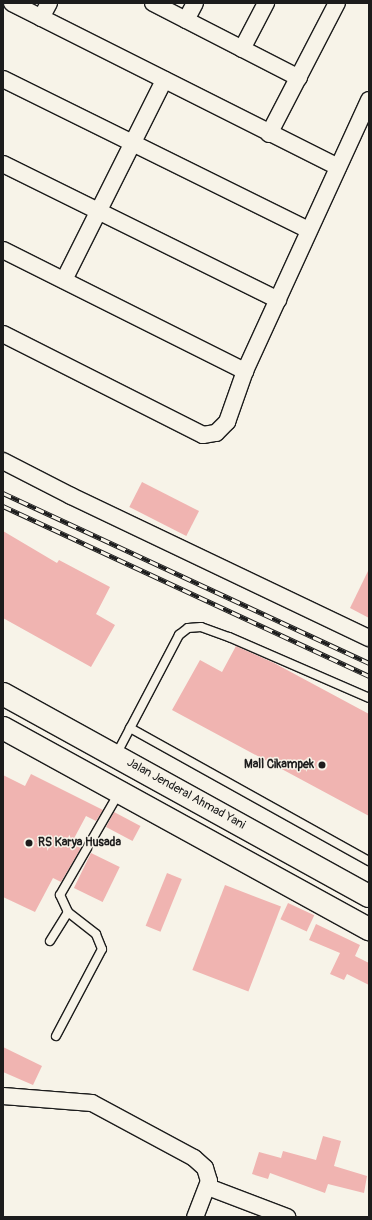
<!DOCTYPE html>
<html>
<head>
<meta charset="utf-8">
<style>
	body { margin:0 }
	#map { position:relative; width:372px; height:1220px; overflow:hidden; background:#f7f3e8; font-family:Pangolin,sans-serif }
	div>[style] { position:absolute }
	[style*='--x'] { left:calc(var(--x)*1px); top:calc(var(--y)*1px); width:calc(var(--w)*1px); rotate:calc(var(--a)*1deg) }
	.building>* { inset:0; background:#f0b4b1; transform-origin:0 0 }
	.roads { filter:drop-shadow(1px 0 #1c1c1c) drop-shadow(-1px 0 #1c1c1c) drop-shadow(0 1px #1c1c1c) drop-shadow(0 -1px #1c1c1c) }
	.lane>* { height:8px; margin:-4px; padding:0 4px; transform-origin:4px; border-radius:4px; background:#f7f3e8 }
	.street>* { height:16px; margin:-8px; padding:0 8px; transform-origin:8px; border-radius:8px; background:#f7f3e8 }
	.highway>* { height:22px; margin:-11px; padding:0 11px; transform-origin:11px; border-radius:11px; background:#f7f3e8 }
	.rail>* { height:4.5px; margin-top:-2.25px; transform-origin:0; background:repeating-linear-gradient(90deg,#f7f3e8 0 9px,#1c1c1c 0 18px); box-sizing:border-box; border-block:1px solid #1c1c1c }
	.dots>* { width:11px; height:11px; translate:-50% -50%; box-sizing:border-box; border:2px solid #f7f3e8; border-radius:50% }
	span { translate:-50% -50%; white-space:nowrap; text-align:center; line-height:1.15; -webkit-text-stroke:3px #f7f3e8; paint-order:stroke }
	.poi-label { font-size:12px; color:#1c1c1c; font-weight:700 }
	.right { translate:-100% -50%; text-align:right }
	.left { translate:0 -50%; text-align:left }
	.street-label { font-size:12px; color:#1c1c1c }
	.frame { position:absolute; inset:0; border:4px solid #1c1c1c; pointer-events:none }
</style>
</head>
<body>
<div id="map">
	<div class="building">
		<div style="left:142px;top:482px;width:64px;height:28px;rotate:27deg"></div>
		<div style="clip-path:polygon(3px 531px,57px 563px,59px 560px,110px 587px,96px 614px,115px 625px,91px 667px,3px 618px)"></div>
		<div style="clip-path:polygon(369px 569px,369px 618px,350px 608px)"></div>
		<div style="clip-path:polygon(236px 646px,274px 663px,369px 714px,369px 816px,172px 710px,200px 660px,222px 672px)"></div>
		<div style="clip-path:polygon(31px 774px,103px 810px,96px 821px,86px 816px,71px 844px,81px 848px,61px 882px,53px 878px,35px 912px,3px 897px,3px 775px,25px 786px)"></div>
		<div style="left:114px;top:812px;width:30px;height:17px;rotate:28deg"></div>
		<div style="left:91px;top:853px;width:32px;height:39px;rotate:26deg"></div>
		<div style="left:167px;top:873px;width:16px;height:57px;rotate:22deg"></div>
		<div style="left:225px;top:885px;width:60px;height:91px;rotate:21deg"></div>
		<div style="left:288px;top:903px;width:29px;height:18px;rotate:25deg"></div>
		<div style="clip-path:polygon(316px 924px,360px 945px,355px 956px,369px 963px,369px 985px,347px 974px,344px 980px,330px 974px,340px 953px,309px 940px)"></div>
		<div style="clip-path:polygon(3px 1047px,42px 1066px,33px 1085px,3px 1072px)"></div>
		<div style="clip-path:polygon(323px 1136px,341px 1141px,334px 1166px,367px 1176px,364px 1193px,328px 1184px,325px 1193px,270px 1173px,268px 1179px,252px 1174px,259px 1152px,281px 1158px,283px 1151px,316px 1160px)"></div>
	</div>
	<div class="roads">
		<div class="lane">
			<div style="--x:130;--y:728;--w:274;--a:29.1"></div>
			<div style="--x:116;--y:755;--w:136;--a:-62.3"></div>
			<div style="--x:179;--y:635;--w:11;--a:-38"></div>
			<div style="--x:188;--y:628;--w:13;--a:-4"></div>
			<div style="--x:201;--y:627;--w:30;--a:20"></div>
			<div style="--x:229;--y:637;--w:153;--a:23.5"></div>
			<div style="--x:50;--y:941;--w:34;--a:-58"></div>
			<div style="--x:56;--y:1036;--w:98;--a:-62.1"></div>
			<div style="--x:102;--y:949;--w:16;--a:-112"></div>
			<div style="--x:96;--y:934;--w:36;--a:-142"></div>
			<div style="--x:68;--y:912;--w:19;--a:-115"></div>
			<div style="--x:60;--y:895;--w:118;--a:-60"></div>
		</div>
		<div class="street">
			<div style="--x:12;--y:3;--w:365;--a:26.7"></div>
			<div style="--x:153;--y:3;--w:164;--a:27.2"></div>
			<div style="--x:41;--y:18;--w:17;--a:-62"></div>
			<div style="--x:186;--y:20;--w:19;--a:-62"></div>
			<div style="--x:242;--y:49;--w:52;--a:-62.4"></div>
			<div style="--x:3;--y:79;--w:340;--a:26.3"></div>
			<div style="--x:269;--y:134;--w:148;--a:-62.6"></div>
			<div style="--x:3;--y:164;--w:307;--a:26.3"></div>
			<div style="--x:3;--y:250;--w:271;--a:26.6"></div>
			<div style="--x:64;--y:280;--w:224;--a:-63.4"></div>
			<div style="--x:3;--y:334;--w:224;--a:26.8"></div>
			<div style="--x:203;--y:435;--w:13;--a:-9"></div>
			<div style="--x:216;--y:433;--w:16;--a:-45"></div>
			<div style="--x:227;--y:422;--w:54;--a:-70.6"></div>
			<div style="--x:245;--y:371;--w:298;--a:-65.4"></div>
			<div style="--x:3;--y:461;--w:76;--a:27.2"></div>
			<div style="--x:71;--y:496;--w:330;--a:25.5"></div>
			<div style="--x:3;--y:1096;--w:89;--a:4.5"></div>
			<div style="--x:92;--y:1103;--w:116;--a:28.3"></div>
			<div style="--x:194;--y:1158;--w:15;--a:42"></div>
			<div style="--x:205;--y:1168;--w:14;--a:73"></div>
			<div style="--x:209;--y:1181;--w:39;--a:111"></div>
			<div style="--x:208;--y:1187;--w:85;--a:20.8"></div>
		</div>
		<div class="highway">
			<div style="--x:3;--y:694;--w:418;--a:28.9"></div>
			<div style="--x:3;--y:728;--w:418;--a:28.8"></div>
		</div>
	</div>
	<div class="rail">
		<div style="--x:3;--y:493;--w:404;--a:24.9"></div>
		<div style="--x:3;--y:506;--w:404;--a:24.9"></div>
	</div>
	<div class="dots">
		<div style="left:322px;top:765px;background:#1c1c1c"></div>
		<div style="left:29px;top:843px;background:#1c1c1c"></div>
	</div>
	<div class="poi-label">
		<span class="right" style="left:314px;top:765px">Mall Cikampek</span>
		<span class="left" style="left:38px;top:843px">RS Karya Husada</span>
	</div>
	<div class="street-label">
		<span style="left:186px;top:794px;rotate:29deg">Jalan Jenderal Ahmad Yani</span>
	</div>
	<div class="frame"></div>
</div>
</body>
</html>
